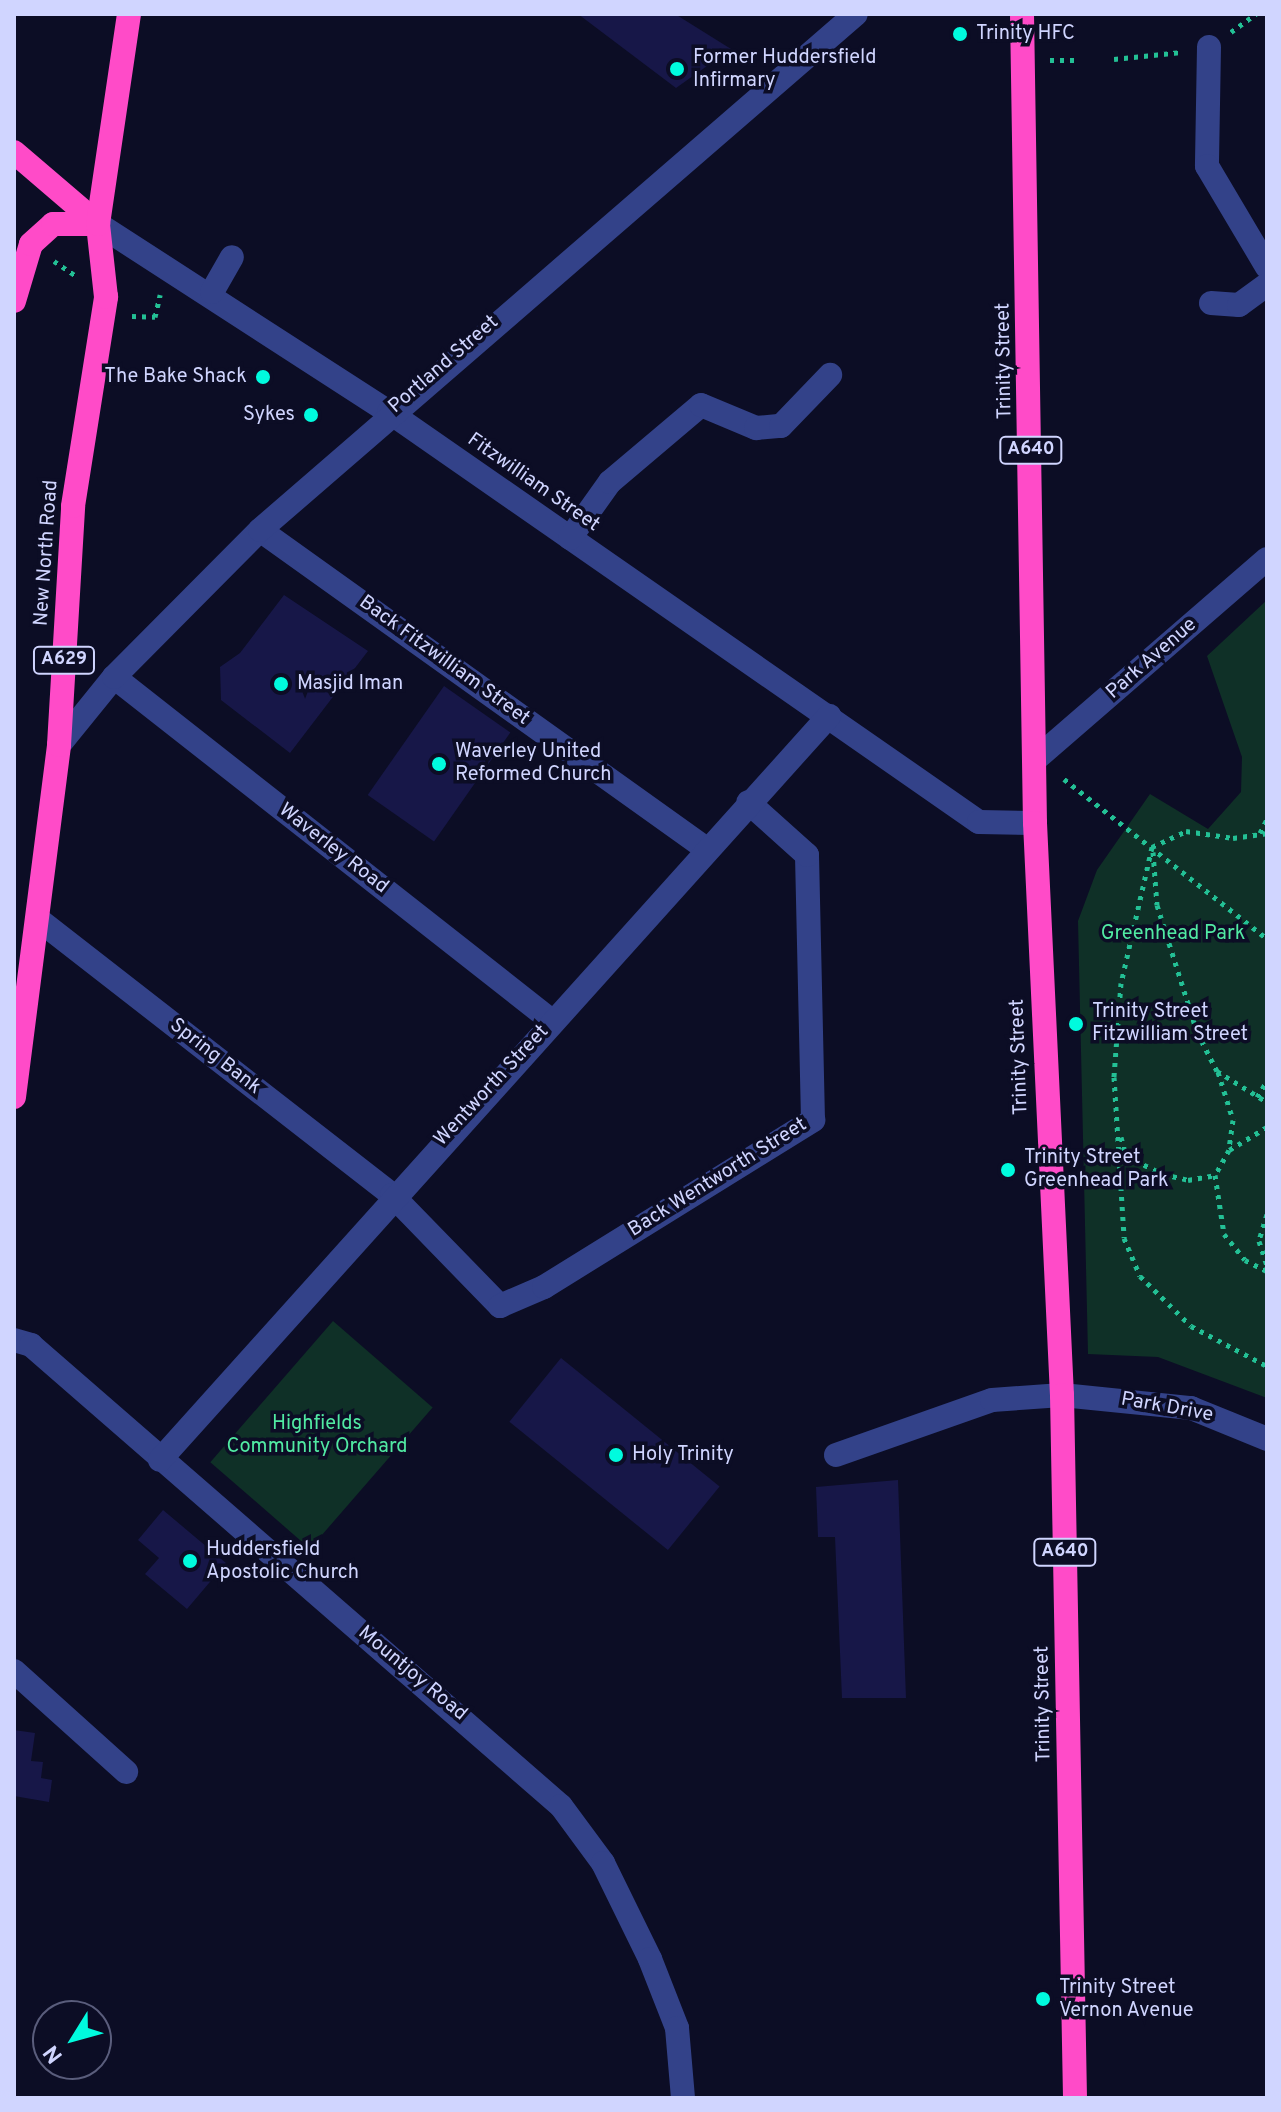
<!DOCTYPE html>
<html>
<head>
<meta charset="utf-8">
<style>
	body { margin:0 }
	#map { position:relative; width:1281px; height:2112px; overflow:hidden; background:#0c0d25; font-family:Overpass,sans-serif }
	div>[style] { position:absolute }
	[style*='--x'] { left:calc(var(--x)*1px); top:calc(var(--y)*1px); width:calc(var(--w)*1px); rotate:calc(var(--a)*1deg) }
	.green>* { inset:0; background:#0f3027; transform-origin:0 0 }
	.building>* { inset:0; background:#171748; transform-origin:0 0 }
	.path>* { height:5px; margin-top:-2.5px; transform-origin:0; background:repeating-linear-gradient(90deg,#23c095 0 4px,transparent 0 10px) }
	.minor>* { height:24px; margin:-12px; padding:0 12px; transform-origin:12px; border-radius:12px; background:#334289 }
	.highway>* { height:24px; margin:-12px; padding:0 12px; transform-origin:12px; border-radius:12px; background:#ff4bc8 }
	.dots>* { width:22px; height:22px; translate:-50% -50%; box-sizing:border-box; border:4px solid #0c0d25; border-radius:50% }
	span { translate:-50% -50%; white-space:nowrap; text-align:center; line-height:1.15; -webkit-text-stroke:7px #0c0d25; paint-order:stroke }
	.shield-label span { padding:2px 6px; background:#0c0d25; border:2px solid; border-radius:6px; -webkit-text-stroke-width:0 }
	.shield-label { font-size:18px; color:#d0d5ff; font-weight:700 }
	.poi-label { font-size:20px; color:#d0d5ff }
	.left { translate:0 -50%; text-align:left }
	.right { translate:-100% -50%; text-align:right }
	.street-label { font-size:20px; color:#d0d5ff }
	.park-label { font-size:20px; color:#51eaa3 }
	.frame { position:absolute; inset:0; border:16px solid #d0d5ff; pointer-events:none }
	.north { position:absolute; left:32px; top:2000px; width:80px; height:80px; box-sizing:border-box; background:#0c0d25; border:2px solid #5a5d7c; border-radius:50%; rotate:233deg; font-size:22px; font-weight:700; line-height:32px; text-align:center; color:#d0d5ff }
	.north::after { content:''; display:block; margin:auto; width:28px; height:36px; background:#00fbde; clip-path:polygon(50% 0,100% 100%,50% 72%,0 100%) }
</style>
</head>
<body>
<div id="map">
	<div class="green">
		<div style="clip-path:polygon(1267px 600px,1267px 1398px,1158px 1357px,1088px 1354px,1078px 921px,1097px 870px,1150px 794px,1208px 829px,1241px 792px,1242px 757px,1207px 656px)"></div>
		<div style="left:333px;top:1321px;width:132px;height:187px;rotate:41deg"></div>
	</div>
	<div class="building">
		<div style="clip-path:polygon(578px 14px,675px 14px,731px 49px,676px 88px)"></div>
		<div style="clip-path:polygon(284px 595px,368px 651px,290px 753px,221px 700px,220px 667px,240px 653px)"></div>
		<div style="left:444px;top:686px;width:81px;height:133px;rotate:35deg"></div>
		<div style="left:561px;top:1358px;width:204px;height:82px;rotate:39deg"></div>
		<div style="clip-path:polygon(898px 1480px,906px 1698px,842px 1698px,835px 1537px,818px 1537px,816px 1487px)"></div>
		<div style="clip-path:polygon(163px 1510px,226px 1563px,187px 1609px,145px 1574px,159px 1558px,138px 1540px)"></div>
		<div style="clip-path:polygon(14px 1730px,35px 1733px,31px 1761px,43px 1762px,41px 1778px,52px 1780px,49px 1802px,14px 1796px)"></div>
	</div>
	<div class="path">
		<div style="--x:1231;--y:32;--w:31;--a:-36"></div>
		<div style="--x:1114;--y:59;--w:68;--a:-5.9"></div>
		<div style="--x:1050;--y:60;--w:27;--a:0"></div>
		<div style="--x:54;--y:261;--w:25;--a:34"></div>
		<div style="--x:132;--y:316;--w:23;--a:2"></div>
		<div style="--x:155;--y:317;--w:23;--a:-77"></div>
		<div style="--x:1064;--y:779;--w:258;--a:38.2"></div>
		<div style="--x:1260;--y:833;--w:16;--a:-63"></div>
		<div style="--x:1152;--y:847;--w:139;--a:102.8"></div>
		<div style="--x:1121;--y:983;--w:94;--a:94.3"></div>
		<div style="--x:1114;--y:1077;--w:161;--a:86.4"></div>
		<div style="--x:1124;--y:1238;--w:41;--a:67.2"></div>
		<div style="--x:1140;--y:1276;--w:71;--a:44.4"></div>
		<div style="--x:1191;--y:1326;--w:86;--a:27.8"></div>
		<div style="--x:1152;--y:847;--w:38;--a:-25"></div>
		<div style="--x:1186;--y:831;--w:48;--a:8.5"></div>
		<div style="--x:1233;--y:838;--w:34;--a:-8"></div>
		<div style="--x:1153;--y:852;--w:53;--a:85.7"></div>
		<div style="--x:1157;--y:905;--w:133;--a:72.5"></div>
		<div style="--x:1197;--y:1032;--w:44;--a:62.9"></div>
		<div style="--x:1217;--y:1071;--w:59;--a:31.8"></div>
		<div style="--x:1218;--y:1072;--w:50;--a:72.6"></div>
		<div style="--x:1233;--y:1120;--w:30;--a:98"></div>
		<div style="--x:1257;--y:1097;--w:19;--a:-58"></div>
		<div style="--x:1267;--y:1127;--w:44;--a:148.8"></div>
		<div style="--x:1229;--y:1150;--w:29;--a:119"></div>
		<div style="--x:1215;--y:1175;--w:60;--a:81.3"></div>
		<div style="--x:1224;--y:1234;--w:33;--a:51"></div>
		<div style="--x:1245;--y:1260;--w:25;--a:27"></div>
		<div style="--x:1121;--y:1137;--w:20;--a:75"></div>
		<div style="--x:1126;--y:1156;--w:41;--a:25.9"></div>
		<div style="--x:1163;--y:1174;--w:26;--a:13"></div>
		<div style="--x:1188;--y:1180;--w:27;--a:-10"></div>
		<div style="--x:1267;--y:1214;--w:28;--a:107"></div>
		<div style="--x:1259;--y:1241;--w:25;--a:72"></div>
	</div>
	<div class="minor">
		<div style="--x:1209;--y:47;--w:119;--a:91"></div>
		<div style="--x:1207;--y:166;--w:117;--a:59.3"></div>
		<div style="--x:98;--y:224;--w:346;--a:32.9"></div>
		<div style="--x:389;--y:412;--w:718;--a:34.8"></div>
		<div style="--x:979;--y:822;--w:56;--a:1"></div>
		<div style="--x:212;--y:292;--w:40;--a:-60.3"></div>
		<div style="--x:1211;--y:303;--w:28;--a:4"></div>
		<div style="--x:1239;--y:305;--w:34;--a:-36"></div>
		<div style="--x:260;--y:530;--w:547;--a:35.55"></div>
		<div style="--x:570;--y:538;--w:69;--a:-54.5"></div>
		<div style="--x:610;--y:482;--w:119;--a:-40.2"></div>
		<div style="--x:701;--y:405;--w:60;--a:22.7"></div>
		<div style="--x:756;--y:428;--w:25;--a:-5"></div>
		<div style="--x:781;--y:426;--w:71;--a:-46.1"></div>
		<div style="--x:114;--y:677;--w:557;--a:38.15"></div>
		<div style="--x:59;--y:745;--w:87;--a:-51"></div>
		<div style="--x:114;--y:677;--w:207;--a:-45.2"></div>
		<div style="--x:260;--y:530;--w:788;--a:-40.89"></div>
		<div style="--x:1037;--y:758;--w:304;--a:-40.9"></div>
		<div style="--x:39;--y:920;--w:447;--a:37.9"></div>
		<div style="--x:392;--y:1195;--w:155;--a:45.8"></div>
		<div style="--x:500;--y:1306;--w:48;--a:-23.4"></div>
		<div style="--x:544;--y:1287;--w:317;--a:-31.8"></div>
		<div style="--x:813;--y:1120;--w:265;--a:-91.3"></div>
		<div style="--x:807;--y:855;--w:79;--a:-138.1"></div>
		<div style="--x:14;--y:1340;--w:18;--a:16"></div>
		<div style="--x:31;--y:1345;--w:702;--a:41.02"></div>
		<div style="--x:561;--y:1806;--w:71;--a:53.6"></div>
		<div style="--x:603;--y:1863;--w:107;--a:63.9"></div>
		<div style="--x:650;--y:1959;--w:74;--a:68.6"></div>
		<div style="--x:677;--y:2028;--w:70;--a:85.1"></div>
		<div style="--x:836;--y:1455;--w:165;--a:-19.4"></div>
		<div style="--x:992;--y:1400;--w:70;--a:-4.1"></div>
		<div style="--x:1062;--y:1395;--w:130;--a:5.8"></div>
		<div style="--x:1191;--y:1408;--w:82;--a:22.2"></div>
		<div style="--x:160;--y:1460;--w:1001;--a:-48.04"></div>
		<div style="--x:14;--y:1671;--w:151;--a:42"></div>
	</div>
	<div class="highway">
		<div style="--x:1022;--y:14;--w:809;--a:89.08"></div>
		<div style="--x:1035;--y:823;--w:573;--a:87.3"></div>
		<div style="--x:1062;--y:1395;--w:703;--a:88.94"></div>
		<div style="--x:14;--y:152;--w:111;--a:40.6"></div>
		<div style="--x:14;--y:301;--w:59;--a:-73.4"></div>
		<div style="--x:31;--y:244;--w:30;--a:-42"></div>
		<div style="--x:53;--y:224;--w:45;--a:0"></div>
		<div style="--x:14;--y:1097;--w:355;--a:-82.7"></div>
		<div style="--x:59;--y:745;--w:239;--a:-86.6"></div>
		<div style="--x:73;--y:506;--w:212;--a:-81"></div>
		<div style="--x:106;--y:297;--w:73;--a:-96.3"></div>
		<div style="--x:98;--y:224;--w:212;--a:-81.6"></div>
	</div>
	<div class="dots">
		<div style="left:960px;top:34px;background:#00fbde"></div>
		<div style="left:677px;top:69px;background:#00fbde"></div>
		<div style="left:263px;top:377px;background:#00fbde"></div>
		<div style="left:311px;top:415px;background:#00fbde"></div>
		<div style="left:281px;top:684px;background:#00fbde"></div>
		<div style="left:439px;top:764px;background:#00fbde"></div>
		<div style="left:1076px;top:1024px;background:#00fbde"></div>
		<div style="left:1008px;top:1170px;background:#00fbde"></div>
		<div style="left:616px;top:1455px;background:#00fbde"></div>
		<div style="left:190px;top:1561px;background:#00fbde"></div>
		<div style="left:1043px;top:1999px;background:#00fbde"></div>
	</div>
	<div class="shield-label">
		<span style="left:1031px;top:450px">A640</span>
		<span style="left:64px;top:660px">A629</span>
		<span style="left:1065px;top:1552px">A640</span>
	</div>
	<div class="poi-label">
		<span class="left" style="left:976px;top:34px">Trinity HFC</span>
		<span class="left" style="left:693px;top:70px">Former Huddersfield<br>Infirmary</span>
		<span class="right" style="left:247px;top:377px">The Bake Shack</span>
		<span class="right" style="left:295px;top:415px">Sykes</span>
		<span class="left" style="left:297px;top:684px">Masjid Iman</span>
		<span class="left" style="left:455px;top:764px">Waverley United<br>Reformed Church</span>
		<span class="left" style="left:1092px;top:1024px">Trinity Street<br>Fitzwilliam Street</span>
		<span class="left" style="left:1024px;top:1170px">Trinity Street<br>Greenhead Park</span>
		<span class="left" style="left:632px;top:1455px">Holy Trinity</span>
		<span class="left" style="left:206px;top:1562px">Huddersfield<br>Apostolic Church</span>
		<span class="left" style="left:1059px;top:2000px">Trinity Street<br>Vernon Avenue</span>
	</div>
	<div class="street-label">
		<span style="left:1005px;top:361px;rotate:-91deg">Trinity Street</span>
		<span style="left:444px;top:365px;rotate:-41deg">Portland Street</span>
		<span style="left:533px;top:483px;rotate:35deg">Fitzwilliam Street</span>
		<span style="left:47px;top:553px;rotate:-86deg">New North Road</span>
		<span style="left:1152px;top:659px;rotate:-41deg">Park Avenue</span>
		<span style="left:444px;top:661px;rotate:36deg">Back Fitzwilliam Street</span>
		<span style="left:333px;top:849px;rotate:38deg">Waverley Road</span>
		<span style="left:215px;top:1057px;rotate:38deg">Spring Bank</span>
		<span style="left:1020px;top:1057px;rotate:-92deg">Trinity Street</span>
		<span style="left:492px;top:1086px;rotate:-47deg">Wentworth Street</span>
		<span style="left:718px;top:1178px;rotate:-32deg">Back Wentworth Street</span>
		<span style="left:1167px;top:1408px;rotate:10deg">Park Drive</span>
		<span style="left:412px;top:1674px;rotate:40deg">Mountjoy Road</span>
		<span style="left:1044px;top:1704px;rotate:-91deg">Trinity Street</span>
	</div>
	<div class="park-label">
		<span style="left:1173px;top:934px">Greenhead Park</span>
		<span style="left:317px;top:1436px">Highfields<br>Community Orchard</span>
	</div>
	<div class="frame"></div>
	<div class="north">N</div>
</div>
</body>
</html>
